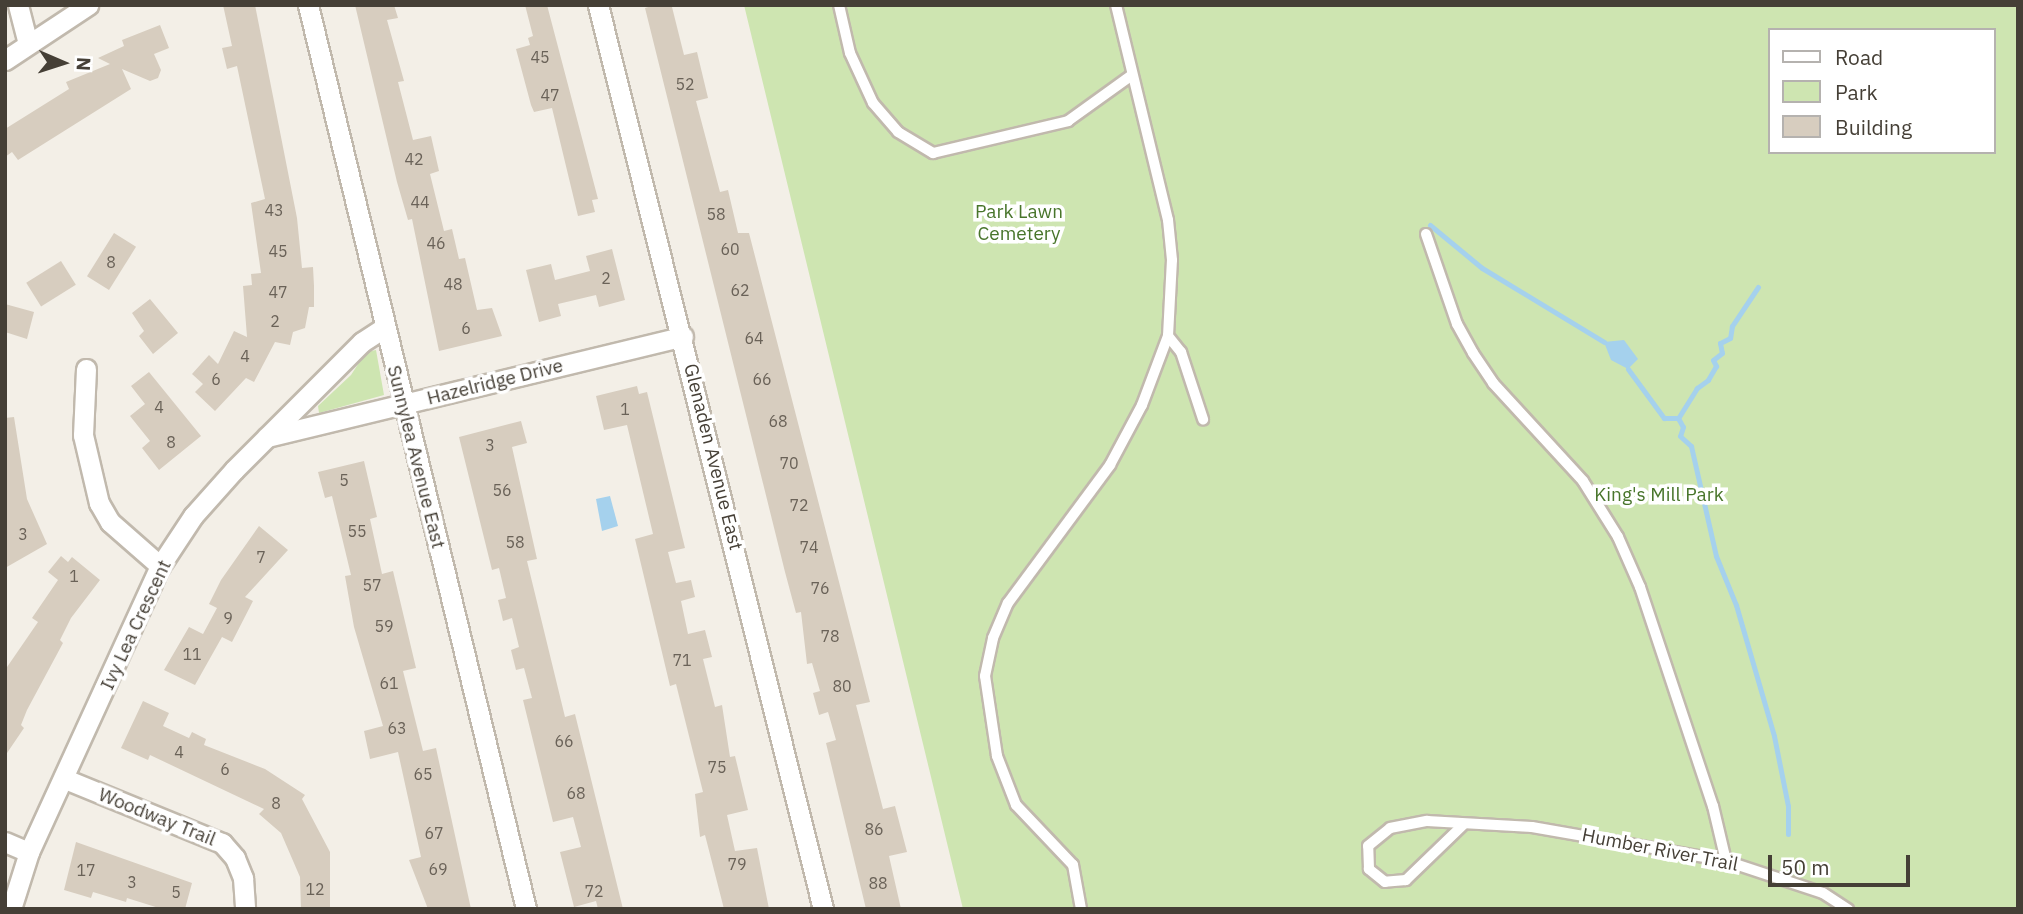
<!DOCTYPE html>
<html>
<head>
<meta charset="utf-8">
<style>
	body { margin:0 }
	#map { position:relative; width:2023px; height:914px; overflow:hidden; background:#f3efe7; font-family:"IBM Plex Sans",sans-serif }
	div>[style] { position:absolute }
	[style*='--x'] { left:calc(var(--x)*1px); top:calc(var(--y)*1px); width:calc(var(--w)*1px); rotate:calc(var(--a)*1deg) }
	.green>* { inset:0; background:#cee5b1 }
	.water>* { inset:0; background:#a5d1ed }
	.stream>* { height:5px; margin:-2.5px; padding:0 2.5px; transform-origin:2.5px; border-radius:2.5px; background:#a5d1ed }
	.building>* { inset:0; background:#d7cdbf; transform-origin:0 0 }
	.roads { filter:drop-shadow(2px 0 #c1b9ad) drop-shadow(-2px 0 #c1b9ad) drop-shadow(0 2px #c1b9ad) drop-shadow(0 -2px #c1b9ad) }
	.lane>* { height:10px; margin:-5px; padding:0 5px; transform-origin:5px; border-radius:5px; background:#fff }
	.street>* { height:19px; margin:-9.5px; padding:0 9.5px; transform-origin:9.5px; border-radius:9.5px; background:#fff }
	span { translate:-50% -50%; white-space:nowrap; text-align:center; line-height:1.15; -webkit-text-stroke:7px #fff; paint-order:stroke }
	.number-label { font-size:16px; color:#6a6258 }
	.number-label span { -webkit-text-stroke-width:0 }
	.park-label { font-size:19px; color:#48752b }
	.street-label { font-size:19px; color:#453f36 }
	.frame { position:absolute; inset:0; border:7px solid #453f36; pointer-events:none }
	.legend { position:absolute; left:1768px; top:28px; width:228px; height:126px; box-sizing:border-box; background:#fff; border:2px solid #b5b2af; margin:0; padding:9px 12px; list-style:none; font-size:21px; color:#453f36 }
	.legend li { display:flex; align-items:center; gap:14px; height:35px }
	.legend b { width:35px; border:2px solid #b5b2af }
	.north { position:absolute; left:28px; top:28px; width:70px; height:70px; -webkit-text-stroke:5px #fff; paint-order:stroke; rotate:93deg; font-size:19px; font-weight:700; line-height:28px; text-align:center; color:#453f36 }
	.north::after { content:''; display:block; margin:auto; width:24px; height:32px; background:#453f36; clip-path:polygon(50% 0,100% 100%,50% 72%,0 100%) }
	.scale { position:absolute; left:1768px; top:855px; width:142px; height:32px; box-sizing:border-box; border:4px solid #453f36; border-top:0; padding-left:9px; font-size:21px; line-height:24px; white-space:nowrap; color:#453f36; -webkit-text-stroke:5px #fff; paint-order:stroke }
</style>
</head>
<body>
<div id="map">
	<div class="green">
		<div style="clip-path:polygon(evenodd,744px 5px,2018px 5px,2018px 909px,963px 909px,744px 5px,1769px 30px,1993px 30px,1993px 152px,1769px 152px,1769px 30px)"></div>
		<div style="clip-path:polygon(376px 350px,384px 395px,319px 413px,318px 406px,351px 375px,366px 352px)"></div>
	</div>
	<div class="water">
		<div style="clip-path:polygon(1624px 340px,1638px 359px,1628px 369px,1611px 360px,1604px 342px)"></div>
		<div style="clip-path:polygon(610px 496px,618px 526px,602px 531px,596px 499px)"></div>
	</div>
	<div class="stream">
		<div style="--x:1430;--y:225;--w:67;--a:39.6"></div>
		<div style="--x:1482;--y:268;--w:143;--a:31.2"></div>
		<div style="--x:1758;--y:287;--w:47;--a:123.7"></div>
		<div style="--x:1732;--y:326;--w:12;--a:99"></div>
		<div style="--x:1730;--y:338;--w:11;--a:153"></div>
		<div style="--x:1720;--y:343;--w:10;--a:79"></div>
		<div style="--x:1722;--y:353;--w:11;--a:142"></div>
		<div style="--x:1713;--y:360;--w:7;--a:63"></div>
		<div style="--x:1716;--y:366;--w:16;--a:120"></div>
		<div style="--x:1708;--y:380;--w:14;--a:144"></div>
		<div style="--x:1697;--y:388;--w:36;--a:122"></div>
		<div style="--x:1678;--y:418;--w:10;--a:61"></div>
		<div style="--x:1683;--y:427;--w:9;--a:108"></div>
		<div style="--x:1680;--y:436;--w:15;--a:42"></div>
		<div style="--x:1691;--y:446;--w:113;--a:77.2"></div>
		<div style="--x:1716;--y:556;--w:53;--a:67.8"></div>
		<div style="--x:1736;--y:605;--w:136;--a:73.8"></div>
		<div style="--x:1774;--y:736;--w:71;--a:78.7"></div>
		<div style="--x:1788;--y:806;--w:28;--a:90"></div>
		<div style="--x:1628;--y:369;--w:61;--a:53.7"></div>
		<div style="--x:1664;--y:418;--w:14;--a:0"></div>
	</div>
	<div class="building">
		<div style="clip-path:polygon(223px 5px,255px 5px,297px 218px,302px 268px,313px 267px,314px 286px,314px 307px,309px 307px,305px 328px,293px 332px,290px 345px,275px 342px,254px 382px,246px 378px,215px 411px,195px 392px,203px 384px,192px 374px,209px 355px,218px 364px,234px 331px,247px 337px,243px 286px,252px 285px,251px 274px,261px 273px,251px 203px,265px 199px,237px 66px,227px 69px,222px 48px,232px 46px)"></div>
		<div style="clip-path:polygon(355px 5px,394px 5px,398px 18px,387px 20px,404px 81px,398px 82px,413px 140px,431px 136px,439px 171px,430px 174px,444px 231px,452px 229px,459px 259px,465px 258px,477px 310px,492px 308px,502px 336px,439px 351px,412px 219px,408px 220px,397px 182px)"></div>
		<div style="clip-path:polygon(525px 5px,547px 5px,598px 199px,592px 200px,595px 212px,578px 216px,552px 108px,534px 112px,531px 105px,516px 49px,530px 45px,528px 38px,533px 36px)"></div>
		<div style="clip-path:polygon(655px 5px,672px 7px,684px 55px,697px 52px,708px 98px,696px 101px,720px 192px,728px 190px,738px 233px,749px 233px,870px 702px,856px 705px,883px 809px,895px 806px,907px 852px,889px 856px,901px 909px,866px 909px,826px 743px,836px 740px,828px 712px,819px 715px,813px 693px,820px 691px,812px 663px,807px 664px,801px 612px,796px 613px,785px 572px,645px 8px)"></div>
		<div style="clip-path:polygon(160px 25px,169px 48px,154px 54px,161px 70px,158px 78px,150px 81px,122px 69px,131px 89px,18px 160px,12px 152px,5px 157px,5px 129px,69px 89px,66px 82px,110px 64px,98px 58px,124px 46px,122px 40px)"></div>
		<div style="left:114px;top:233px;width:26px;height:51px;rotate:32deg"></div>
		<div style="clip-path:polygon(612px 249px,625px 300px,599px 307px,596px 295px,558px 304px,561px 316px,539px 322px,526px 270px,551px 264px,555px 280px,590px 271px,586px 256px)"></div>
		<div style="left:61px;top:261px;width:28px;height:41px;rotate:58deg"></div>
		<div style="clip-path:polygon(150px 299px,178px 333px,153px 354px,139px 336px,144px 331px,132px 313px)"></div>
		<div style="clip-path:polygon(5px 304px,34px 312px,27px 339px,5px 332px)"></div>
		<div style="clip-path:polygon(149px 372px,201px 436px,159px 470px,142px 448px,150px 441px,130px 416px,145px 404px,131px 386px)"></div>
		<div style="clip-path:polygon(637px 386px,639px 394px,647px 392px,685px 548px,668px 552px,676px 583px,691px 580px,695px 597px,681px 601px,688px 634px,705px 630px,712px 657px,703px 659px,715px 707px,722px 705px,730px 757px,735px 756px,748px 810px,727px 815px,735px 851px,757px 848px,769px 909px,724px 909px,705px 835px,700px 837px,695px 794px,703px 792px,676px 684px,670px 686px,635px 539px,653px 534px,627px 425px,604px 430px,596px 396px)"></div>
		<div style="clip-path:polygon(14px 417px,27px 499px,47px 544px,5px 568px,5px 418px)"></div>
		<div style="clip-path:polygon(521px 421px,527px 443px,512px 447px,537px 559px,527px 561px,565px 717px,575px 714px,623px 909px,598px 909px,596px 901px,574px 907px,560px 852px,581px 847px,573px 817px,553px 822px,523px 700px,532px 698px,524px 668px,516px 670px,511px 650px,519px 647px,512px 618px,503px 621px,498px 600px,506px 598px,499px 568px,492px 570px,459px 437px)"></div>
		<div style="clip-path:polygon(364px 461px,377px 517px,370px 519px,382px 574px,393px 571px,416px 668px,403px 671px,423px 751px,436px 748px,471px 909px,428px 909px,409px 860px,421px 857px,398px 752px,370px 759px,364px 731px,383px 726px,354px 627px,345px 576px,351px 575px,332px 496px,325px 498px,318px 472px)"></div>
		<div style="clip-path:polygon(259px 526px,288px 550px,245px 597px,253px 601px,232px 642px,222px 637px,195px 685px,164px 670px,189px 627px,203px 634px,217px 608px,209px 604px,221px 580px)"></div>
		<div style="clip-path:polygon(61px 556px,68px 562px,72px 557px,100px 580px,71px 618px,60px 640px,63px 643px,27px 710px,21px 725px,24px 728px,5px 756px,5px 670px,38px 622px,32px 618px,58px 580px,48px 572px)"></div>
		<div style="clip-path:polygon(143px 701px,169px 713px,163px 726px,189px 738px,192px 732px,206px 739px,204px 745px,265px 769px,305px 795px,302px 799px,330px 852px,330px 909px,301px 909px,300px 877px,281px 833px,259px 814px,264px 809px,150px 755px,148px 760px,121px 748px)"></div>
		<div style="clip-path:polygon(76px 842px,192px 883px,185px 909px,162px 909px,127px 898px,126px 902px,93px 892px,91px 898px,64px 890px)"></div>
	</div>
	<div class="roads">
		<div class="lane">
			<div style="--x:839;--y:5;--w:49;--a:77.1"></div>
			<div style="--x:850;--y:53;--w:55;--a:65.3"></div>
			<div style="--x:873;--y:103;--w:38;--a:49"></div>
			<div style="--x:898;--y:132;--w:41;--a:31"></div>
			<div style="--x:933;--y:153;--w:139;--a:-13.3"></div>
			<div style="--x:1068;--y:121;--w:79;--a:-35.7"></div>
			<div style="--x:1426;--y:234;--w:95;--a:71"></div>
			<div style="--x:1457;--y:324;--w:33;--a:61"></div>
			<div style="--x:1473;--y:353;--w:36;--a:56"></div>
			<div style="--x:1493;--y:383;--w:133;--a:47.4"></div>
			<div style="--x:1583;--y:481;--w:66;--a:58"></div>
			<div style="--x:1618;--y:537;--w:55;--a:66.3"></div>
			<div style="--x:1640;--y:587;--w:231;--a:71.6"></div>
			<div style="--x:1713;--y:806;--w:57;--a:76.7"></div>
			<div style="--x:1168;--y:336;--w:21;--a:51"></div>
			<div style="--x:1181;--y:352;--w:71;--a:71.8"></div>
			<div style="--x:1464;--y:824;--w:81;--a:136"></div>
			<div style="--x:1406;--y:880;--w:21;--a:175"></div>
			<div style="--x:1385;--y:882;--w:21;--a:-141"></div>
			<div style="--x:1369;--y:869;--w:23;--a:-92"></div>
			<div style="--x:1368;--y:846;--w:28;--a:-39"></div>
			<div style="--x:1390;--y:828;--w:38;--a:-11"></div>
			<div style="--x:1427;--y:821;--w:105;--a:3.3"></div>
			<div style="--x:1532;--y:827;--w:197;--a:9.9"></div>
			<div style="--x:1726;--y:861;--w:102;--a:18.3"></div>
			<div style="--x:1823;--y:893;--w:30;--a:33"></div>
			<div style="--x:1081;--y:909;--w:45;--a:-100.3"></div>
			<div style="--x:1073;--y:865;--w:83;--a:-133.5"></div>
			<div style="--x:1016;--y:805;--w:53;--a:-111.2"></div>
			<div style="--x:997;--y:756;--w:81;--a:-98.5"></div>
			<div style="--x:985;--y:676;--w:39;--a:-78"></div>
			<div style="--x:993;--y:638;--w:38;--a:-67"></div>
			<div style="--x:1008;--y:603;--w:172;--a:-53.5"></div>
			<div style="--x:1110;--y:465;--w:68;--a:-61.9"></div>
			<div style="--x:1142;--y:405;--w:74;--a:-69.4"></div>
			<div style="--x:1168;--y:336;--w:76;--a:-87"></div>
			<div style="--x:1172;--y:260;--w:40;--a:-95.7"></div>
			<div style="--x:1168;--y:220;--w:221;--a:-103.6"></div>
		</div>
		<div class="street">
			<div style="--x:18;--y:5;--w:40;--a:75.6"></div>
			<div style="--x:308;--y:5;--w:930;--a:76.44"></div>
			<div style="--x:598;--y:5;--w:932;--a:76.02"></div>
			<div style="--x:5;--y:60;--w:100;--a:-33.5"></div>
			<div style="--x:86;--y:369;--w:66;--a:92.6"></div>
			<div style="--x:83;--y:435;--w:70;--a:76.8"></div>
			<div style="--x:99;--y:503;--w:22;--a:60"></div>
			<div style="--x:110;--y:522;--w:67;--a:41.3"></div>
			<div style="--x:267;--y:437;--w:428;--a:-13.6"></div>
			<div style="--x:65;--y:779;--w:170;--a:22.2"></div>
			<div style="--x:222;--y:843;--w:20;--a:49"></div>
			<div style="--x:235;--y:858;--w:22;--a:68"></div>
			<div style="--x:243;--y:878;--w:31;--a:86"></div>
			<div style="--x:5;--y:842;--w:26;--a:23"></div>
			<div style="--x:11;--y:909;--w:60;--a:-72.5"></div>
			<div style="--x:29;--y:852;--w:315;--a:-65.4"></div>
			<div style="--x:160;--y:566;--w:60;--a:-56.6"></div>
			<div style="--x:193;--y:516;--w:62;--a:-48.3"></div>
			<div style="--x:234;--y:470;--w:181;--a:-45"></div>
			<div style="--x:362;--y:342;--w:27;--a:-33"></div>
		</div>
	</div>
	<div class="number-label">
		<span style="left:540px;top:57px">45</span>
		<span style="left:685px;top:84px">52</span>
		<span style="left:550px;top:95px">47</span>
		<span style="left:414px;top:159px">42</span>
		<span style="left:420px;top:202px">44</span>
		<span style="left:274px;top:210px">43</span>
		<span style="left:716px;top:214px">58</span>
		<span style="left:436px;top:243px">46</span>
		<span style="left:730px;top:249px">60</span>
		<span style="left:278px;top:251px">45</span>
		<span style="left:111px;top:262px">8</span>
		<span style="left:606px;top:278px">2</span>
		<span style="left:453px;top:284px">48</span>
		<span style="left:740px;top:290px">62</span>
		<span style="left:278px;top:292px">47</span>
		<span style="left:275px;top:321px">2</span>
		<span style="left:466px;top:328px">6</span>
		<span style="left:754px;top:338px">64</span>
		<span style="left:245px;top:356px">4</span>
		<span style="left:216px;top:379px">6</span>
		<span style="left:762px;top:379px">66</span>
		<span style="left:159px;top:407px">4</span>
		<span style="left:625px;top:409px">1</span>
		<span style="left:778px;top:421px">68</span>
		<span style="left:171px;top:442px">8</span>
		<span style="left:490px;top:445px">3</span>
		<span style="left:789px;top:463px">70</span>
		<span style="left:344px;top:480px">5</span>
		<span style="left:502px;top:490px">56</span>
		<span style="left:799px;top:505px">72</span>
		<span style="left:357px;top:531px">55</span>
		<span style="left:23px;top:534px">3</span>
		<span style="left:515px;top:542px">58</span>
		<span style="left:809px;top:547px">74</span>
		<span style="left:261px;top:557px">7</span>
		<span style="left:74px;top:576px">1</span>
		<span style="left:372px;top:585px">57</span>
		<span style="left:820px;top:588px">76</span>
		<span style="left:228px;top:618px">9</span>
		<span style="left:384px;top:626px">59</span>
		<span style="left:830px;top:636px">78</span>
		<span style="left:192px;top:654px">11</span>
		<span style="left:682px;top:660px">71</span>
		<span style="left:389px;top:683px">61</span>
		<span style="left:842px;top:686px">80</span>
		<span style="left:397px;top:728px">63</span>
		<span style="left:564px;top:741px">66</span>
		<span style="left:179px;top:752px">4</span>
		<span style="left:717px;top:767px">75</span>
		<span style="left:225px;top:769px">6</span>
		<span style="left:423px;top:774px">65</span>
		<span style="left:576px;top:793px">68</span>
		<span style="left:276px;top:803px">8</span>
		<span style="left:874px;top:829px">86</span>
		<span style="left:434px;top:833px">67</span>
		<span style="left:737px;top:864px">79</span>
		<span style="left:438px;top:869px">69</span>
		<span style="left:86px;top:870px">17</span>
		<span style="left:132px;top:882px">3</span>
		<span style="left:878px;top:883px">88</span>
		<span style="left:315px;top:889px">12</span>
		<span style="left:594px;top:891px">72</span>
		<span style="left:176px;top:892px">5</span>
	</div>
	<div class="park-label">
		<span style="left:1019px;top:223px">Park Lawn<br>Cemetery</span>
		<span style="left:1659px;top:495px">King's Mill Park</span>
	</div>
	<div class="street-label">
		<span style="left:495px;top:382px;rotate:-14deg">Hazelridge Drive</span>
		<span style="left:416px;top:457px;rotate:76deg">Sunnylea Avenue East</span>
		<span style="left:713px;top:457px;rotate:76deg">Glenaden Avenue East</span>
		<span style="left:136px;top:625px;rotate:-65deg">Ivy Lea Crescent</span>
		<span style="left:157px;top:817px;rotate:22deg">Woodway Trail</span>
		<span style="left:1660px;top:850px;rotate:11deg">Humber River Trail</span>
	</div>
	<div class="frame"></div>
	<ul class="legend">
	<li><b style="height:9px;background:#fff"></b>Road</li>
	<li><b style="height:19px;background:#cee5b1"></b>Park</li>
	<li><b style="height:19px;background:#d7cdbf"></b>Building</li>
	</ul>
	<div class="north">N</div>
	<div class="scale">50 m</div>
</div>
</body>
</html>
